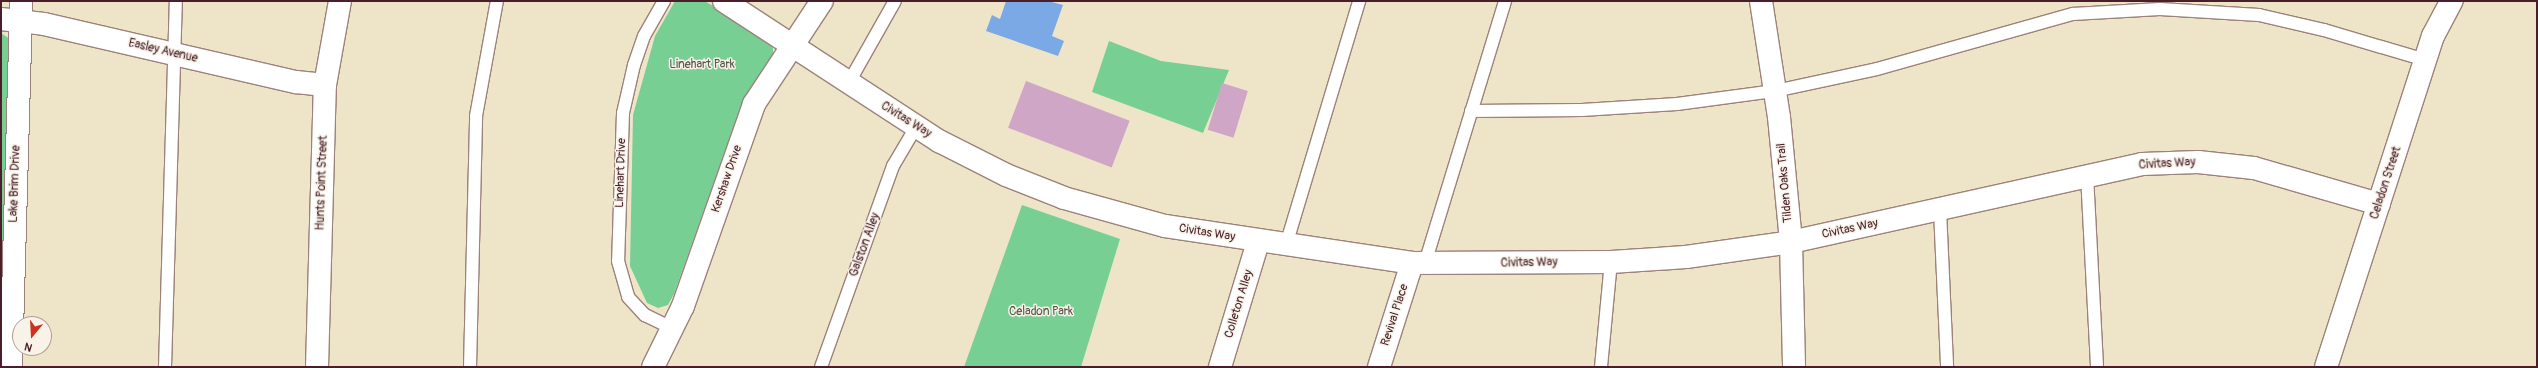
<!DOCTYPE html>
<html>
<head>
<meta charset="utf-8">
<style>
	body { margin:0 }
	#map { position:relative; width:2538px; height:368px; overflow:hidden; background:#eee5c9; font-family:Pangolin,sans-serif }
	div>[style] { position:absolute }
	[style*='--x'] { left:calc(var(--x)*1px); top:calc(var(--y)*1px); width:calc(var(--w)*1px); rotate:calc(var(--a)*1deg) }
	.green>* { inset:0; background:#77cf94 }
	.water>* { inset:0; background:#7ba9e5 }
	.building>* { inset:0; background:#cfa6c6; transform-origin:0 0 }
	.roads { filter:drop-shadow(1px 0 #9c827a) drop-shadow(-1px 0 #9c827a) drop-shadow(0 1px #9c827a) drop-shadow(0 -1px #9c827a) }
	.lane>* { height:12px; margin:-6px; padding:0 6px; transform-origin:6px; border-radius:6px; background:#fff }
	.street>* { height:22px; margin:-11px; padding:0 11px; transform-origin:11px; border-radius:11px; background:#fff }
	span { translate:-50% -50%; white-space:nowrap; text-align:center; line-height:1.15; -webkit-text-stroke:3px #f7f3e8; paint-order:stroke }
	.street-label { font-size:12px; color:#4a1f2b }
	.park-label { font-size:12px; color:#58544a }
	.frame { position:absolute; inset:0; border:2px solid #4a1f2b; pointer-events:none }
	.north { position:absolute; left:12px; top:316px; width:40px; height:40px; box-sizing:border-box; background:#f7f3e8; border:1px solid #b29e9c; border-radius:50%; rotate:198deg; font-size:11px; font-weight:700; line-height:16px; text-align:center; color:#4a1f2b }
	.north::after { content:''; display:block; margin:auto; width:14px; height:18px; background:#c8321e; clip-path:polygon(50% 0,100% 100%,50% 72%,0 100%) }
</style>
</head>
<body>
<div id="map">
	<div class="green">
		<div style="clip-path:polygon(675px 1px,705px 1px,764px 39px,773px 48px,773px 57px,742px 103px,674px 294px,668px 305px,658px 308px,647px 303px,630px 266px,633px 115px,655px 36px)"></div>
		<div style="clip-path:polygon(1px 33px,10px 39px,1px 367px)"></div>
		<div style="clip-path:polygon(1109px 41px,1161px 61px,1229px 70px,1203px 133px,1092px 92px)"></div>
		<div style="clip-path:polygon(1022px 205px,1120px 239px,1081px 367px,964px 367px)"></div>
	</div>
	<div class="water">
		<div style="clip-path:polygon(1006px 1px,1048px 1px,1063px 5px,1052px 36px,1064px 41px,1058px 56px,986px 31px,992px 15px,1000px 19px)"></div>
	</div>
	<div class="building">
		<div style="left:1026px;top:81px;width:111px;height:50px;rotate:21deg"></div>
		<div style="left:1222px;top:83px;width:27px;height:49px;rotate:17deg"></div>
	</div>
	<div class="roads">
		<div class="lane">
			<div style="--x:664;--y:1;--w:40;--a:119.7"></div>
			<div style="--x:644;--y:36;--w:31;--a:109"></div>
			<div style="--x:634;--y:65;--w:49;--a:102.9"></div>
			<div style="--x:623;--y:113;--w:148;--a:91.9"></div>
			<div style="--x:618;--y:261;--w:37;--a:74"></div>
			<div style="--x:628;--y:297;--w:25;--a:47"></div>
			<div style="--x:645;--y:315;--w:30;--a:26"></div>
			<div style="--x:848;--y:84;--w:95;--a:-60.5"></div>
			<div style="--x:1471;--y:111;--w:111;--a:-0.5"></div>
			<div style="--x:1582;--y:110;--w:95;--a:-3.6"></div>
			<div style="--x:1677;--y:104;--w:99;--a:-7.6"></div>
			<div style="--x:1775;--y:91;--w:104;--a:-12.2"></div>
			<div style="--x:1877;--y:69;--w:204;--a:-15.7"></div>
			<div style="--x:2073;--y:14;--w:87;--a:-3.3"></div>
			<div style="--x:2160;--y:9;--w:99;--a:3.5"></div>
			<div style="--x:2259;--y:15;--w:67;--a:13"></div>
			<div style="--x:2324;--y:30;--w:105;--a:16.5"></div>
			<div style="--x:2087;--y:175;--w:192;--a:87"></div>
			<div style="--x:1940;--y:210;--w:157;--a:87.4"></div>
			<div style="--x:1286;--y:245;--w:255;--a:-73.3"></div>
			<div style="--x:1425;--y:263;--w:274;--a:-73"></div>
			<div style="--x:165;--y:367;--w:366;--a:-88.3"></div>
			<div style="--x:470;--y:367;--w:251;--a:-88.6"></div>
			<div style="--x:476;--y:116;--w:117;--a:-79.7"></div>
			<div style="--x:821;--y:367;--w:214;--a:-70.3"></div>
			<div style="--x:893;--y:166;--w:45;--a:-59.5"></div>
			<div style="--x:1601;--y:367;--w:105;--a:-84.6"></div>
		</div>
		<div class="street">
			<div style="--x:724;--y:1;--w:257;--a:33.1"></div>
			<div style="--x:939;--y:141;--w:75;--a:26.9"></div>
			<div style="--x:1006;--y:175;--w:62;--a:21.6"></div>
			<div style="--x:1064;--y:198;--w:105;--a:15.5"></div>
			<div style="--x:1165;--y:226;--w:250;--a:8.5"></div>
			<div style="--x:1412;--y:263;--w:199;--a:-0.3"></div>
			<div style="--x:1611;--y:262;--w:75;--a:-3.8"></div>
			<div style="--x:1686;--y:257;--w:106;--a:-8.1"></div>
			<div style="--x:1791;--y:242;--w:360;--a:-12.5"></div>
			<div style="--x:2142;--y:164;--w:56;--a:-2"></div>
			<div style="--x:2198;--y:162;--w:56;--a:6.1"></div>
			<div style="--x:2254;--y:168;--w:130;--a:16.1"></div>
			<div style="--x:1761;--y:1;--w:117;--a:81.2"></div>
			<div style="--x:1779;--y:117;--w:126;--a:84.5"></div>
			<div style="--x:1791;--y:242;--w:125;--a:88.6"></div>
			<div style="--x:1;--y:19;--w:43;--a:6.6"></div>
			<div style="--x:44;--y:24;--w:259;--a:13"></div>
			<div style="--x:296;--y:82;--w:29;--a:6"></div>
			<div style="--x:11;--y:367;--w:366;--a:-88.4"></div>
			<div style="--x:317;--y:367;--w:282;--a:-88.4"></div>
			<div style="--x:325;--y:85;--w:85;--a:-79.9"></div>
			<div style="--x:653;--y:367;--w:68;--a:-63.8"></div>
			<div style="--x:683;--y:306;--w:214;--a:-70.6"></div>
			<div style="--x:754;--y:104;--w:123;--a:-56.6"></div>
			<div style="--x:1220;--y:367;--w:131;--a:-73.1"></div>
			<div style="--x:1379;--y:367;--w:109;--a:-72.4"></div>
			<div style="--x:2326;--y:367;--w:348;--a:-72.1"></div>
			<div style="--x:2433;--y:36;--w:40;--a:-62"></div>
		</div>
	</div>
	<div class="street-label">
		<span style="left:163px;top:51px;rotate:13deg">Easley Avenue</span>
		<span style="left:906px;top:120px;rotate:32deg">Civitas Way</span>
		<span style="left:2167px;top:164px;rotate:-3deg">Civitas Way</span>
		<span style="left:621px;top:173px;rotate:-88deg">Linehart Drive</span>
		<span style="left:727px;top:179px;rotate:-71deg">Kershaw Drive</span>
		<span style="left:322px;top:183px;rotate:-88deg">Hunts Point Street</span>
		<span style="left:1785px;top:183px;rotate:-95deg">Tilden Oaks Trail</span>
		<span style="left:2386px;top:183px;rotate:-72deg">Celadon Street</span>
		<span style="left:15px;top:184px;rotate:-88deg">Lake Brim Drive</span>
		<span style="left:1850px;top:229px;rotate:-12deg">Civitas Way</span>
		<span style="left:1207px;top:233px;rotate:9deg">Civitas Way</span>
		<span style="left:865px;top:245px;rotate:-70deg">Galston Alley</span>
		<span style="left:1529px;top:263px;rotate:-1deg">Civitas Way</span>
		<span style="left:1239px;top:304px;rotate:-73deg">Colleton Alley</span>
		<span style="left:1395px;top:315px;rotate:-72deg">Revival Place</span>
	</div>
	<div class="park-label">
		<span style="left:702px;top:65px">Linehart Park</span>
		<span style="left:1041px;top:312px">Celadon Park</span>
	</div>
	<div class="frame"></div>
	<div class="north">N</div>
</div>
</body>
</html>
